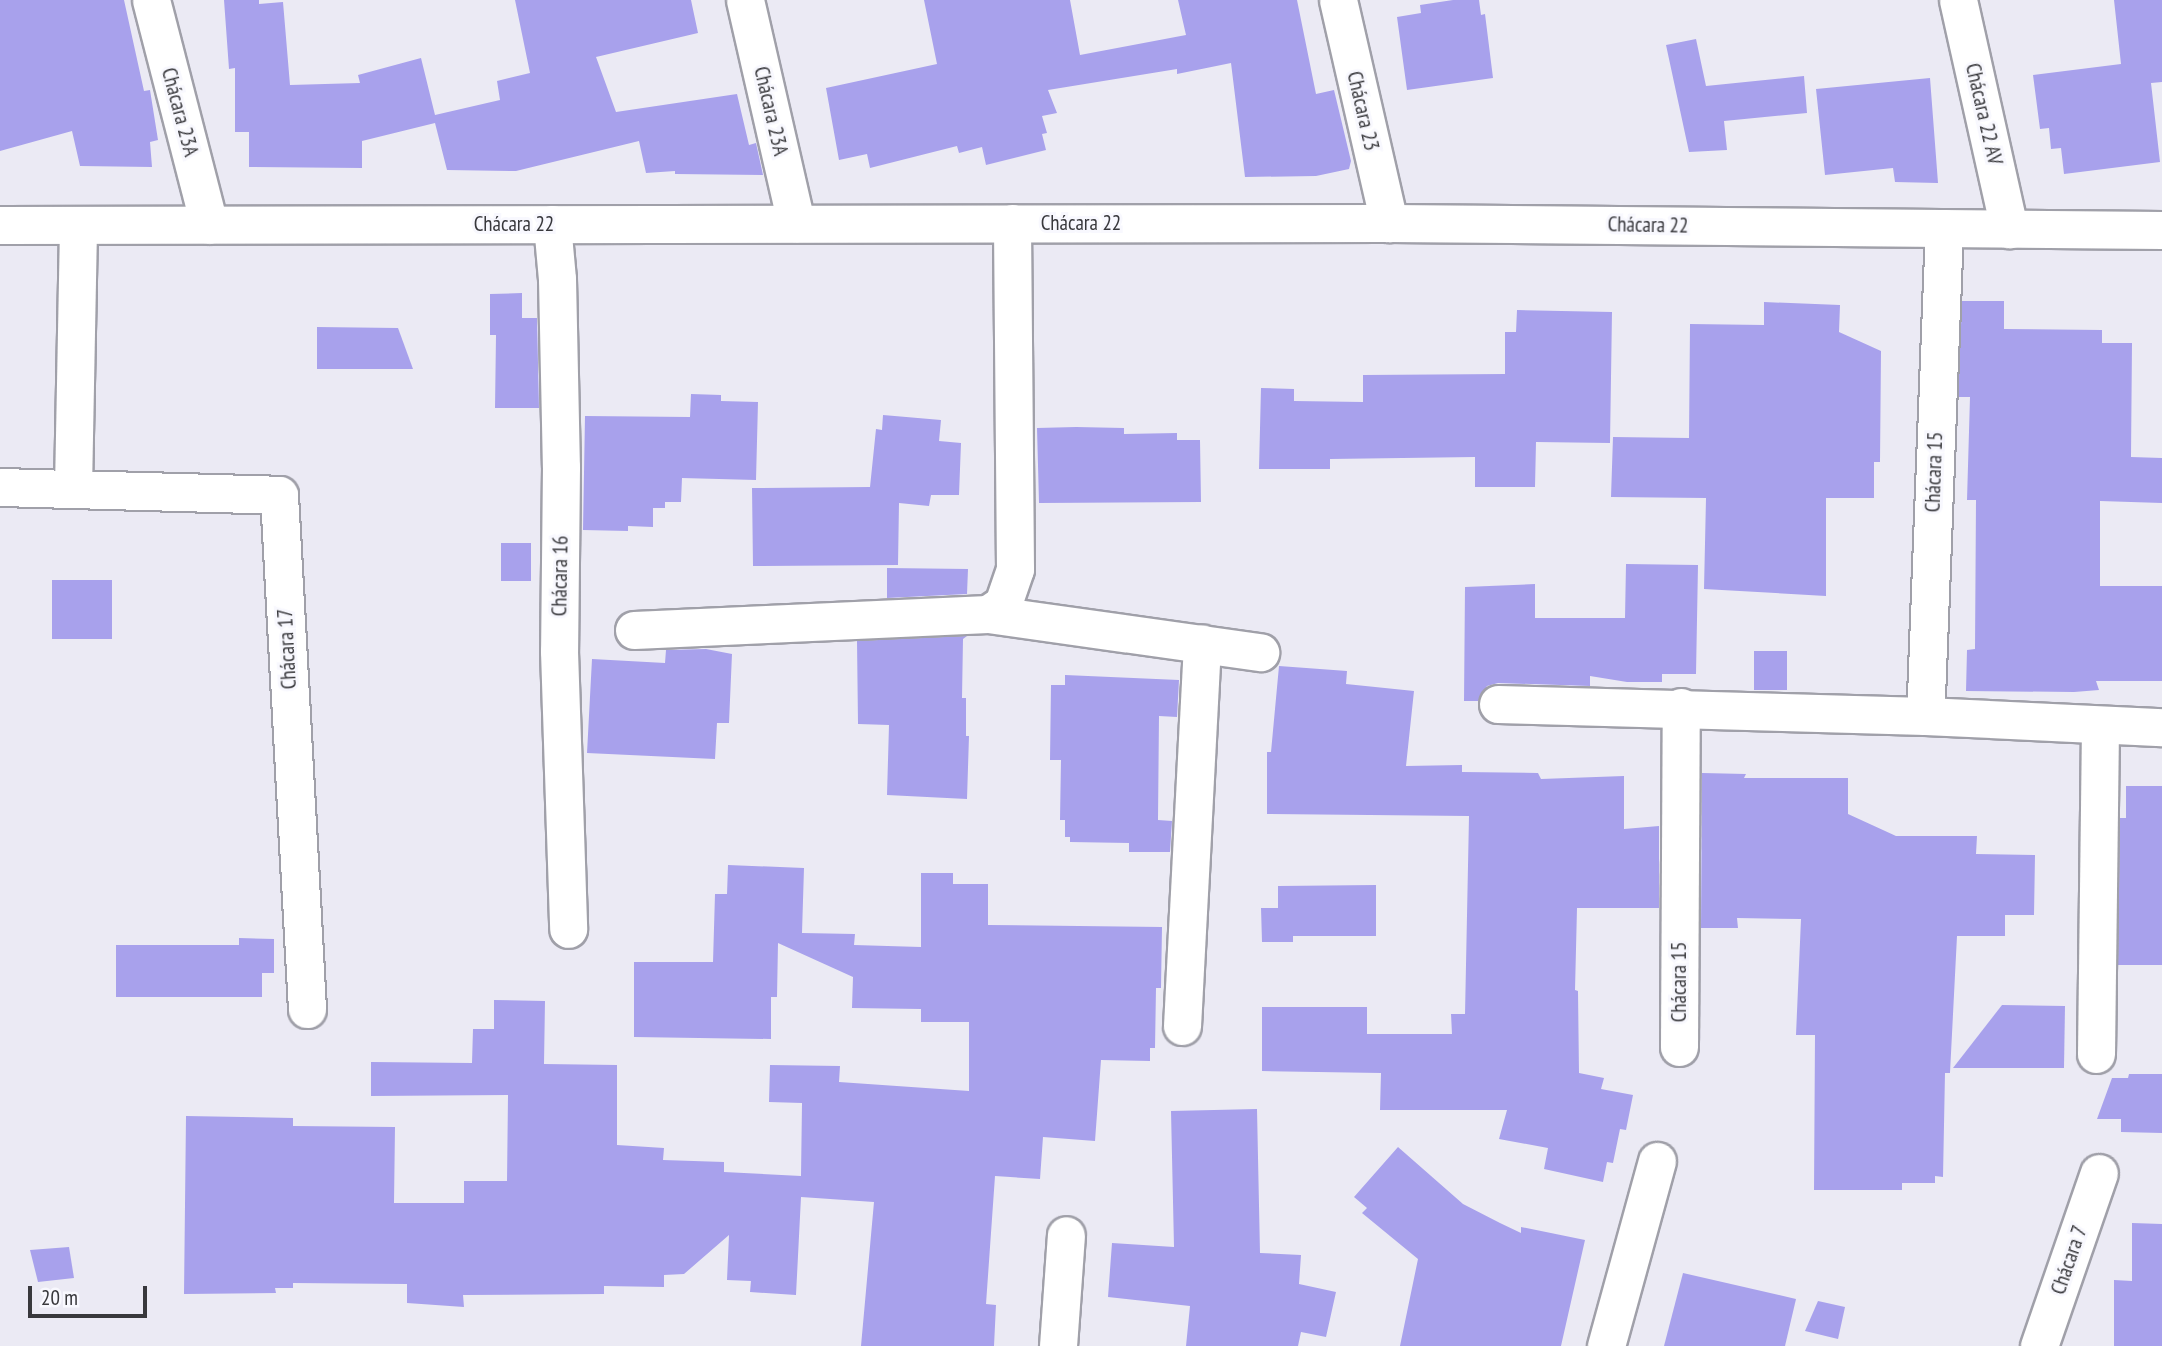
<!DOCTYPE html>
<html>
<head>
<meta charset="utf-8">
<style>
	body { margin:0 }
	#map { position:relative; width:2162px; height:1346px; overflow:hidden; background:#ebeaf4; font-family:"PT Sans Narrow",sans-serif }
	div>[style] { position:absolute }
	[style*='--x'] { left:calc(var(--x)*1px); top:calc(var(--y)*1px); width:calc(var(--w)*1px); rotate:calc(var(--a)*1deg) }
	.building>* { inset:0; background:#a8a1ec; transform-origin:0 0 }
	.roads { filter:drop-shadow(2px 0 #a0a0a9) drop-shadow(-2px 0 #a0a0a9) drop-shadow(0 2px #a0a0a9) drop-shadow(0 -2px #a0a0a9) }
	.street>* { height:37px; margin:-18.5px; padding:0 18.5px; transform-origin:18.5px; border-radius:18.5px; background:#fff }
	span { translate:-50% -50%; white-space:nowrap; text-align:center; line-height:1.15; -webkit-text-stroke:6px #f8f8fe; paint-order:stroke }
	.street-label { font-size:21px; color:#38383c }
	.scale { position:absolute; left:28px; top:1286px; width:119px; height:32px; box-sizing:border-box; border:4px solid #38383c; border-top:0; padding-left:9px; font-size:21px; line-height:24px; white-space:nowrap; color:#38383c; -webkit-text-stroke:5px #f8f8fe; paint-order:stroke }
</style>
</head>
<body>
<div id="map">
	<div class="building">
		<div style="clip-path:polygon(0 0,124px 0,144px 91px,150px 90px,158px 140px,150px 142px,152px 167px,80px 166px,72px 131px,0 151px)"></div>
		<div style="clip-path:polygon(224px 0,259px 0,259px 4px,283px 2px,290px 85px,360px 83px,358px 75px,421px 58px,435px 115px,500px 100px,497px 81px,530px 73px,515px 0,691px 0,698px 33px,596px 57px,616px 112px,737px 94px,749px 145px,756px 143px,763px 175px,675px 174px,675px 171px,646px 173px,639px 141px,516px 171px,447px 170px,435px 123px,362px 141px,362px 168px,249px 167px,249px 132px,235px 132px,235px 68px,229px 69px)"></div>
		<div style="clip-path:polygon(924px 0,1070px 0,1080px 55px,1186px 35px,1178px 0,1297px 0,1316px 94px,1334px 90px,1351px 161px,1349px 169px,1316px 176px,1245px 177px,1231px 63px,1177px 74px,1177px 69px,1048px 90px,1057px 113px,1042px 116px,1047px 133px,1042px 134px,1046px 150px,986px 165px,982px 147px,959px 153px,957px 146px,870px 168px,867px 154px,839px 160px,826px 88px,937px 64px)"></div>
		<div style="clip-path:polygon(1453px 0,1479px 0,1481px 15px,1485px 14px,1493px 78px,1407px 90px,1397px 17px,1421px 13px,1420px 5px)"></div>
		<div style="clip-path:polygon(2114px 0,2162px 0,2162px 82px,2151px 83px,2160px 162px,2064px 174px,2061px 148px,2051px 149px,2049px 128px,2040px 129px,2033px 75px,2121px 64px)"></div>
		<div style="clip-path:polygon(1696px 39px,1706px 86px,1804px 76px,1807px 113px,1724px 121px,1727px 150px,1689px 152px,1666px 45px)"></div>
		<div style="clip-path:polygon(1930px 78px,1938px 183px,1895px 182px,1893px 168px,1825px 175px,1816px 89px)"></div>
		<div style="clip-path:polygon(522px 293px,522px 318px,537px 318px,539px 408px,495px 408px,496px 335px,490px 335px,490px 294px)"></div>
		<div style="clip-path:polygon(1962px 301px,2004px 301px,2004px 329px,2102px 330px,2102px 343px,2132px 343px,2131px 457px,2162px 458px,2162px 503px,2100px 501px,2100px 586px,2162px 586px,2162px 681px,2096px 681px,2099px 690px,2074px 692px,1966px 691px,1967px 650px,1975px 649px,1976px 500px,1967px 500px,1970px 397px,1958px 397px)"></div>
		<div style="clip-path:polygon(1764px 302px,1840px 305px,1839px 332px,1881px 351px,1880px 462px,1874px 462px,1874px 498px,1826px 498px,1826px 596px,1704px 589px,1706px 498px,1611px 497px,1613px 437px,1689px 438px,1690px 324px,1764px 325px)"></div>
		<div style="clip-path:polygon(1517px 310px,1612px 312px,1610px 443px,1536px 442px,1535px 487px,1475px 487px,1475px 457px,1330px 459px,1330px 469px,1259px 469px,1261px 388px,1294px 389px,1294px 401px,1363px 402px,1363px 375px,1505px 374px,1505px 332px,1516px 332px)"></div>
		<div style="clip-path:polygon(317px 327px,398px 328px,413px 369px,317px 369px)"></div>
		<div style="clip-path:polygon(691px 394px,721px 395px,721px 401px,758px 402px,756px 480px,682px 478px,681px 502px,665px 502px,665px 508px,653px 508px,653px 527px,628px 526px,628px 531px,583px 530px,585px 416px,690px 417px)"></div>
		<div style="clip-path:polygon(883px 415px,941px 420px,939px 441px,961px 443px,959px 495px,931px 495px,929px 506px,899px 503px,898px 565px,753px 566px,752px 488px,870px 487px,876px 429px,882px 430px)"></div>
		<div style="clip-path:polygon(1076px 427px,1124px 428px,1124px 434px,1177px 433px,1177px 440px,1200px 440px,1201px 502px,1039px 503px,1037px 428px)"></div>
		<div style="left:501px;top:543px;width:30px;height:38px"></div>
		<div style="clip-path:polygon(1626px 564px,1698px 565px,1696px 674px,1662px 674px,1662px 682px,1627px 682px,1590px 676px,1590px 686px,1498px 683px,1487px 686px,1478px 701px,1464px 701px,1465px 587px,1535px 584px,1535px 618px,1625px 618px)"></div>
		<div style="clip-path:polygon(887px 568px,968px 569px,967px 594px,887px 598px)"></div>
		<div style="left:52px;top:580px;width:60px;height:59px"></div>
		<div style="clip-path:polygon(967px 636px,963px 639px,962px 698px,966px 698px,966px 736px,969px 736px,967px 799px,887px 795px,889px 725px,858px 724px,857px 641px)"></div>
		<div style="clip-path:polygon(706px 649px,732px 654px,729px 723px,717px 723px,715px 759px,587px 753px,592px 659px,665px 663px,666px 650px)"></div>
		<div style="left:1754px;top:651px;width:33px;height:39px"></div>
		<div style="clip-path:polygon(1279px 666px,1347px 671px,1346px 684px,1414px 691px,1406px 766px,1462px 765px,1462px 772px,1538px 773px,1541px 779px,1624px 776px,1624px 829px,1659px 826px,1659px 908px,1577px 908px,1575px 990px,1578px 991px,1579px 1073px,1604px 1078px,1601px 1089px,1633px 1095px,1626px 1130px,1620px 1129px,1613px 1163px,1607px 1162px,1603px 1182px,1544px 1169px,1548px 1148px,1499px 1139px,1507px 1110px,1380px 1110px,1381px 1073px,1262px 1071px,1262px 1007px,1367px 1007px,1367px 1034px,1452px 1034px,1451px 1014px,1465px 1014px,1469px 816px,1267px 814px,1267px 752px,1271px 752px)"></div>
		<div style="clip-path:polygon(1065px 675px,1179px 680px,1177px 717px,1159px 716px,1158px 820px,1172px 821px,1170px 852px,1129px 852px,1129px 843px,1070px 842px,1070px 837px,1065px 837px,1065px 820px,1060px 820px,1061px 760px,1050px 760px,1051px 685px,1065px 685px)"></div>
		<div style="clip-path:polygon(1702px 773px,1746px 774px,1744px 778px,1848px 778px,1848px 814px,1896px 836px,1977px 836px,1976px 854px,2035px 855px,2034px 915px,2005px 915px,2005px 936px,1957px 936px,1950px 1073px,1945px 1073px,1943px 1177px,1935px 1176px,1935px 1183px,1902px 1183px,1902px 1190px,1814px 1190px,1815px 1035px,1796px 1035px,1801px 919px,1737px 918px,1738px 928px,1701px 928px)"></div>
		<div style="clip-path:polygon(2126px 786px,2162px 786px,2162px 965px,2118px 965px,2120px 818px,2126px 818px)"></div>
		<div style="clip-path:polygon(728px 865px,804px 868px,802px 933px,855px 934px,854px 945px,921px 947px,921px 873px,953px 873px,953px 884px,988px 884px,988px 925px,1162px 927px,1161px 988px,1156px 988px,1155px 1048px,1150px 1048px,1150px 1061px,1101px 1060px,1095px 1141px,1043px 1137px,1040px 1179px,995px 1176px,986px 1304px,996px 1305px,994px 1346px,861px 1346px,874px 1202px,801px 1197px,796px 1295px,750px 1292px,751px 1281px,727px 1280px,729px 1235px,684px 1274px,664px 1275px,664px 1287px,604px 1286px,604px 1294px,463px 1295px,464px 1307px,407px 1303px,407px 1284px,293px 1283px,293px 1288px,275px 1288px,276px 1293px,184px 1294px,186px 1116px,293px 1118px,293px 1126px,395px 1127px,394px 1203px,464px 1203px,464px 1181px,507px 1181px,508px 1095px,371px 1096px,371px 1062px,472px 1063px,473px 1029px,494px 1029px,494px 1000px,545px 1001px,544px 1064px,617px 1065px,617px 1145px,664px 1148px,663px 1160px,724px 1162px,724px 1172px,801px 1176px,802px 1103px,769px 1102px,770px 1065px,840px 1066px,839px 1082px,969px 1091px,969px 1022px,921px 1022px,921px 1009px,852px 1008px,853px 977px,778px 943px,777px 997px,771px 997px,771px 1039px,634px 1037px,634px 962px,713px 962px,715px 894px,727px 894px)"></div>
		<div style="clip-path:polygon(1376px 885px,1376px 936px,1293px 936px,1293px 942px,1262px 942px,1261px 908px,1278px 908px,1278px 886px)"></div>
		<div style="clip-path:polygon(239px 938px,274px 939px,274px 973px,262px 973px,262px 997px,116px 997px,116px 945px,239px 945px)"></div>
		<div style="clip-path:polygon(2002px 1005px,2065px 1006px,2064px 1068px,1953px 1068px)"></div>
		<div style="clip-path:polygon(2129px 1074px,2162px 1074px,2162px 1133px,2121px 1132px,2121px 1119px,2097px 1119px,2112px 1078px,2128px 1078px)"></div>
		<div style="clip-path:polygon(1257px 1109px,1260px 1253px,1301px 1255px,1299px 1284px,1336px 1292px,1326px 1337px,1301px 1332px,1298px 1346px,1186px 1346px,1190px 1306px,1108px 1297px,1112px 1243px,1174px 1247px,1171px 1111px)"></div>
		<div style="clip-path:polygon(1398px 1147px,1463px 1204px,1500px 1223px,1521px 1233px,1521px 1227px,1585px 1240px,1561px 1346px,1400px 1346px,1418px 1259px,1362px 1213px,1367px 1208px,1354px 1197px)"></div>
		<div style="clip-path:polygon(2132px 1223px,2162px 1224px,2162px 1346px,2114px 1346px,2114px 1280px,2132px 1281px)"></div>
		<div style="clip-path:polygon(69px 1247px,74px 1278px,38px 1282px,30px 1250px)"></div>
		<div style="clip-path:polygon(1683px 1273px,1796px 1299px,1785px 1346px,1664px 1346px)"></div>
		<div style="clip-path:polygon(1818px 1301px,1845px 1307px,1838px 1339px,1805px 1331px)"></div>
	</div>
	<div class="roads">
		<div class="street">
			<div style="--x:151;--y:0;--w:232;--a:75.5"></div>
			<div style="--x:745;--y:0;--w:229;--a:77.1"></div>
			<div style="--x:1338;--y:0;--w:229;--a:77.1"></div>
			<div style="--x:1958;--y:0;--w:235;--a:77.4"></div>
			<div style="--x:552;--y:224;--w:55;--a:84.8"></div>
			<div style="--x:557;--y:279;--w:188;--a:88.8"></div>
			<div style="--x:561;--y:467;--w:184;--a:90.6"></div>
			<div style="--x:559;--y:651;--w:278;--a:88.1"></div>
			<div style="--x:0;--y:225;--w:1389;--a:-0.08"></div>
			<div style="--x:1389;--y:223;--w:773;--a:0.52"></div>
			<div style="--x:1944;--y:228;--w:488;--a:92.2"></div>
			<div style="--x:1925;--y:716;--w:237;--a:2.7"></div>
			<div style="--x:0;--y:487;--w:279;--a:1.6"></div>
			<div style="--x:279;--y:495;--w:515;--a:86.88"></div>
			<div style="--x:73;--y:488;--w:263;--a:-88.9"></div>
			<div style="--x:988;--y:614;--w:275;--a:8"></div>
			<div style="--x:634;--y:630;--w:354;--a:-2.6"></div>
			<div style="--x:988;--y:614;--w:18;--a:-34"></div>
			<div style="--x:1003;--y:604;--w:37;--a:-71"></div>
			<div style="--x:1015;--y:569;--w:346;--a:-90.5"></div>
			<div style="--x:1498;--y:704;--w:427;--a:1.6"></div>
			<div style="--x:1182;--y:1026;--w:383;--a:-87"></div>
			<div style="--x:1679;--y:1047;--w:340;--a:-89.7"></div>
			<div style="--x:2096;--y:1054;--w:328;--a:-89.3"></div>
			<div style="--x:1058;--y:1346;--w:111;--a:-85.9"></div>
			<div style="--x:1606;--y:1346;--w:192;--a:-74.6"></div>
			<div style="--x:2039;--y:1346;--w:183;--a:-70.9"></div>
		</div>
	</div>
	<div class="street-label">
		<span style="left:771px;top:111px;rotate:77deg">Chácara 23A</span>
		<span style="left:1363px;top:111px;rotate:77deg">Chácara 23</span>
		<span style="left:180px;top:112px;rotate:75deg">Chácara 23A</span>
		<span style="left:1984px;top:114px;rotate:77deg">Chácara 22 AV</span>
		<span style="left:1081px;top:223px">Chácara 22</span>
		<span style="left:514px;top:224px">Chácara 22</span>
		<span style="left:1648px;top:225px;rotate:1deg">Chácara 22</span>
		<span style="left:1934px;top:472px;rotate:-88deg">Chácara 15</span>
		<span style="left:560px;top:576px;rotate:-89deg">Chácara 16</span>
		<span style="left:287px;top:649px;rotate:-93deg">Chácara 17</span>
		<span style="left:1679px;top:982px;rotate:-90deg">Chácara 15</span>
		<span style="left:2069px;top:1260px;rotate:-71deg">Chácara 7</span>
	</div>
	<div class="scale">20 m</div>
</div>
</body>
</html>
